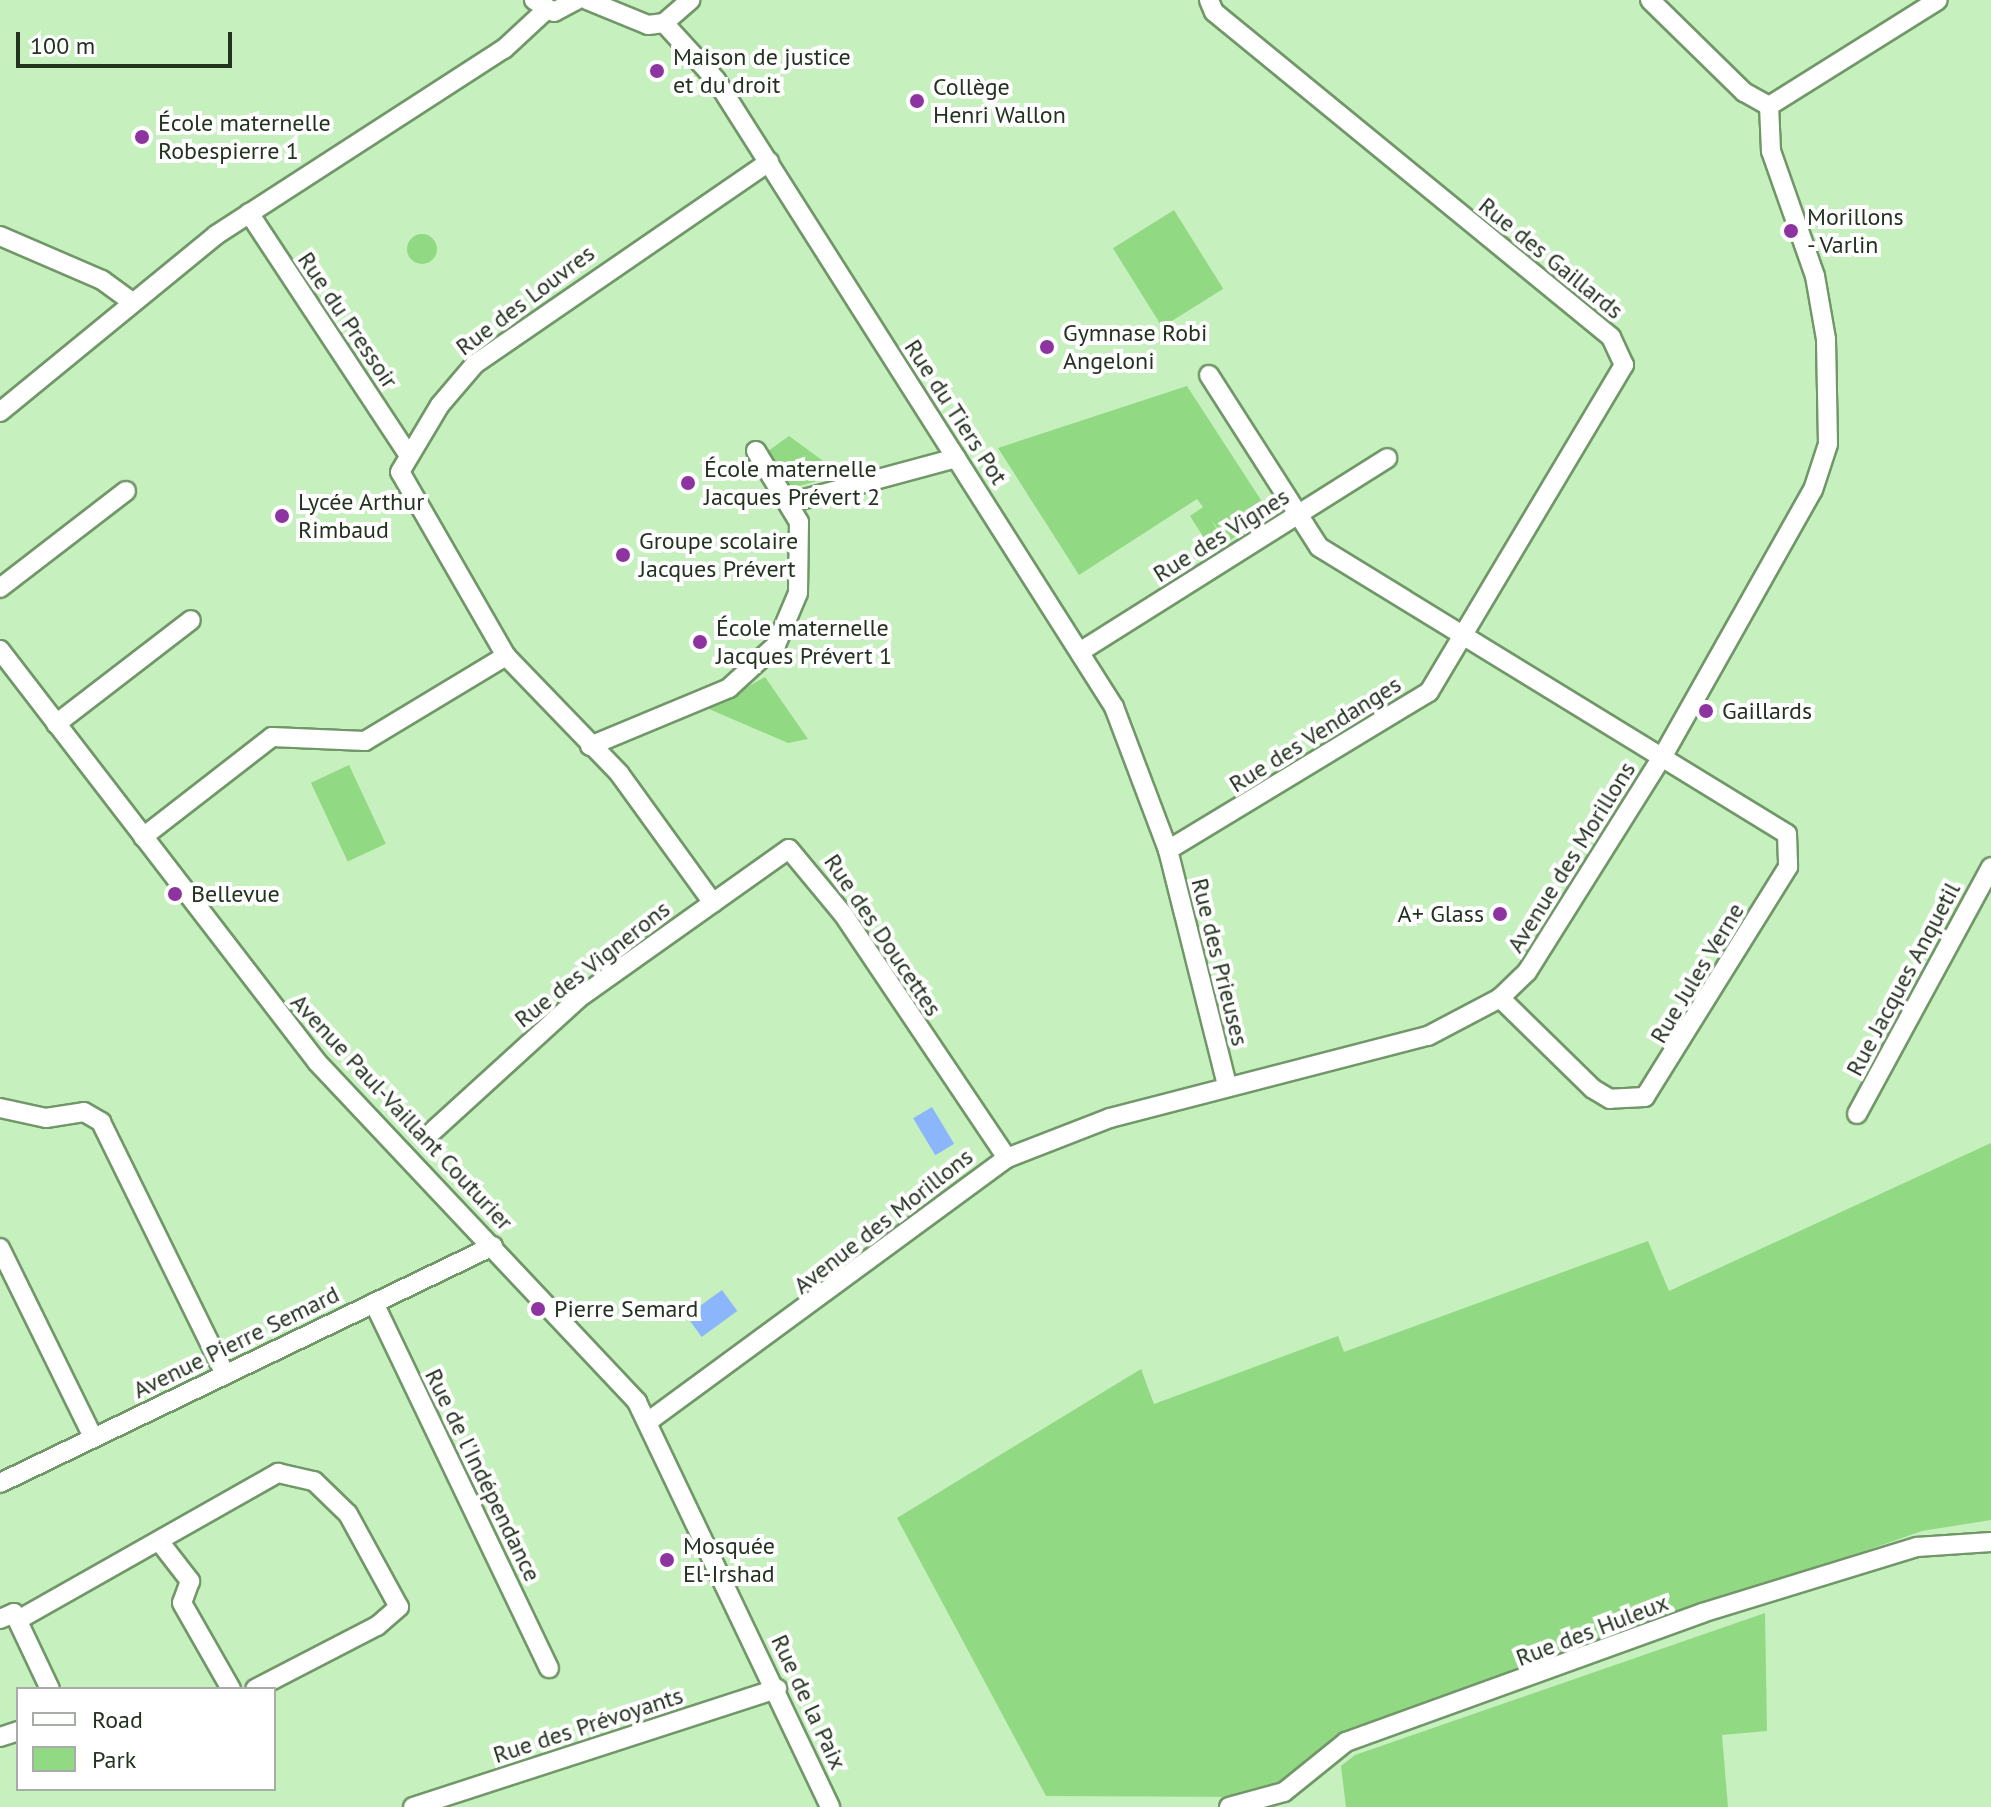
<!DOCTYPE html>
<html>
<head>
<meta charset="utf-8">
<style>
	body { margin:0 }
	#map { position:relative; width:1991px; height:1807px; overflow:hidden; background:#c6f0be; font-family:"PT Sans",sans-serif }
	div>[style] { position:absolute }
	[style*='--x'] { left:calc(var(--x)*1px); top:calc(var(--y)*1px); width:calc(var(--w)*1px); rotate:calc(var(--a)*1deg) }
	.green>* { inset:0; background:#92d983; transform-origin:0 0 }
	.round { border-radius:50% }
	.water>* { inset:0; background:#8bb6fc; transform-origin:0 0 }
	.roads { filter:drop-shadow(2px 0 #719769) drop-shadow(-2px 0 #719769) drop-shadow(0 2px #719769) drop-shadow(0 -2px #719769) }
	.minor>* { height:18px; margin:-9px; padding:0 9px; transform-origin:9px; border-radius:9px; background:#fff }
	.dots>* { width:22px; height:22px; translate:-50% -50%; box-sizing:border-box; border:4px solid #fff; border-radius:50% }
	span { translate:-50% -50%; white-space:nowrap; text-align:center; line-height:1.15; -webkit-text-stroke:8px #fff; paint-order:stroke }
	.poi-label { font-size:24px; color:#233320 }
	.left { translate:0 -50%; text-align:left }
	.right { translate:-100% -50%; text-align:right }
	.street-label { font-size:24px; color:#233320 }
	.legend { position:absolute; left:16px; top:1687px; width:260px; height:104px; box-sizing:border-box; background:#fff; border:2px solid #a7ada6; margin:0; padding:10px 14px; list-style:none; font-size:24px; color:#233320 }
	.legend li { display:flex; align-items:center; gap:16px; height:40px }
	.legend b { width:40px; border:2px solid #a7ada6 }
	.scale { position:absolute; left:16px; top:32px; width:216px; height:36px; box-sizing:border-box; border:4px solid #233320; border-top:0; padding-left:10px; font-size:24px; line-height:28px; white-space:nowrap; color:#233320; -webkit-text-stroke:6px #fff; paint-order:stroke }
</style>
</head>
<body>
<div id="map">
	<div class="green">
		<div style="left:1174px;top:210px;width:93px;height:72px;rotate:58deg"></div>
		<div class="round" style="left:407px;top:234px;width:30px;height:30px"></div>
		<div style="clip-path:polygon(1187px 386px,1270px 514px,1227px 542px,1211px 519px,1223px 540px,1211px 549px,1190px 516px,1203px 507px,1197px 499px,1079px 575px,998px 448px)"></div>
		<div style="clip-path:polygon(789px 436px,841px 474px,792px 488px,764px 454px)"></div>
		<div style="clip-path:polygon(765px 677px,808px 739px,788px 743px,709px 709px)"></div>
		<div style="left:349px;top:765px;width:87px;height:42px;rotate:65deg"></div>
		<div style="clip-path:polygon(1991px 1143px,1991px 1520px,1922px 1531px,1340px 1734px,1285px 1782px,1245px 1797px,1046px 1796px,897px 1518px,1141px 1369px,1154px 1404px,1338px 1336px,1344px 1352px,1648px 1241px,1669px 1291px)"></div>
		<div style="clip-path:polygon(1765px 1613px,1767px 1731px,1722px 1735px,1728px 1807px,1346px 1807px,1341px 1766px,1355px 1755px)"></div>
	</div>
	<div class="water">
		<div style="left:932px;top:1107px;width:43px;height:22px;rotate:59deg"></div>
		<div style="left:722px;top:1290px;width:26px;height:44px;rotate:54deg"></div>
	</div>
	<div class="roads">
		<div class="minor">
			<div style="--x:534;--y:0;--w:23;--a:31"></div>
			<div style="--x:554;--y:12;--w:26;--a:-28"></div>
			<div style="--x:587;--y:0;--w:66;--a:22.3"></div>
			<div style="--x:648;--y:25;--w:16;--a:-7"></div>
			<div style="--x:664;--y:23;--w:35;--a:-41"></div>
			<div style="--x:1650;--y:0;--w:132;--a:44.4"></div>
			<div style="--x:1744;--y:92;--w:29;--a:29"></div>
			<div style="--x:664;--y:23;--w:77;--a:47.6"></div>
			<div style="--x:716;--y:80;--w:743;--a:57.59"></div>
			<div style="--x:1114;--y:707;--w:153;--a:69.3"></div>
			<div style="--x:1168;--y:850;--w:242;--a:75.9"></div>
			<div style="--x:1769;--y:106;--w:199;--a:-32.1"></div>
			<div style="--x:249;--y:213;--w:287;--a:56.6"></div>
			<div style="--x:0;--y:236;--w:111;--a:23.3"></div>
			<div style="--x:102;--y:280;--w:36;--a:36"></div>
			<div style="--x:1209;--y:375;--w:204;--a:57.4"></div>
			<div style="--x:1319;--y:547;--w:549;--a:31.52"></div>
			<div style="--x:1787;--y:834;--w:33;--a:88"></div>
			<div style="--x:1788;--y:867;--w:271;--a:121.9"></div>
			<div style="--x:1645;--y:1097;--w:35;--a:177"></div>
			<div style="--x:1610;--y:1099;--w:21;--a:-149"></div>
			<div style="--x:1592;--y:1088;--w:129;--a:-135.6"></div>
			<div style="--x:0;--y:412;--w:279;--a:-39.3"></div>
			<div style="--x:216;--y:235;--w:343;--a:-32.9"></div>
			<div style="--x:504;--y:49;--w:57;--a:-42.9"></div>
			<div style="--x:793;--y:502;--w:169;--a:-15.1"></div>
			<div style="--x:0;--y:588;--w:159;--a:-37.6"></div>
			<div style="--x:0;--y:650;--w:520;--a:52.42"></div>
			<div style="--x:317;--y:1062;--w:467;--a:46.7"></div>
			<div style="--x:637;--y:1402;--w:449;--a:64.5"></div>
			<div style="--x:1081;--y:651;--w:362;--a:-32.2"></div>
			<div style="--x:56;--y:724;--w:170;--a:-37.6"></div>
			<div style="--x:590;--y:746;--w:151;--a:-22.6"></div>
			<div style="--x:729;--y:688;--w:64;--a:-42.5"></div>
			<div style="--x:776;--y:645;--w:56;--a:-67.1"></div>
			<div style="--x:798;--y:593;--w:71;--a:-89.2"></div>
			<div style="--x:799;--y:522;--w:83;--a:-121.2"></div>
			<div style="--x:143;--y:837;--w:163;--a:-37.8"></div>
			<div style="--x:272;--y:737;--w:93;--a:2.5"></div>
			<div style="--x:365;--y:741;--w:165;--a:-31.1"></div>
			<div style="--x:1168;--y:850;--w:305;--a:-31.2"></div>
			<div style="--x:1429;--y:692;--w:381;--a:-59.2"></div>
			<div style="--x:1624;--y:365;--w:31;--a:-115"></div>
			<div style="--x:1611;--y:337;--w:513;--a:-140.69"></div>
			<div style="--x:1214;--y:12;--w:13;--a:-113"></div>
			<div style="--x:713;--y:903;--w:160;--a:-125.9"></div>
			<div style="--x:619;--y:773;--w:163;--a:-134"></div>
			<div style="--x:506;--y:656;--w:212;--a:-119.9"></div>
			<div style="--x:400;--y:472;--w:78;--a:-59.2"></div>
			<div style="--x:440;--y:405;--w:54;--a:-49.5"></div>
			<div style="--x:475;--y:364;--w:357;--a:-34.5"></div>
			<div style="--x:0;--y:1108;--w:47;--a:12.3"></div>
			<div style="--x:46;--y:1118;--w:38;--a:-9"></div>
			<div style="--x:84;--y:1112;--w:20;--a:30"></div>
			<div style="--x:101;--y:1122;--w:281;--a:63.8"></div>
			<div style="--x:1857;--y:1114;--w:281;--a:-61.5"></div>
			<div style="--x:433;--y:1131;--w:197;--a:-42.3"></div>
			<div style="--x:579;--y:998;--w:257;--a:-35.4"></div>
			<div style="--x:789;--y:849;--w:85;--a:50.3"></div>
			<div style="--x:843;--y:914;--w:294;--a:56.1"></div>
			<div style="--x:0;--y:1248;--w:211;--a:63.8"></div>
			<div style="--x:374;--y:1303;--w:405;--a:64.4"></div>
			<div style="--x:649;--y:1421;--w:444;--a:-36.3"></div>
			<div style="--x:1007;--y:1158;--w:110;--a:-21.2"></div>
			<div style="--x:1110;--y:1118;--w:328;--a:-14.5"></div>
			<div style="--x:1428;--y:1036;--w:81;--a:-27.8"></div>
			<div style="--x:1500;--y:998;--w:37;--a:-44"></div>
			<div style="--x:1527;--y:972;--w:257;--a:-57.9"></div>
			<div style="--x:1664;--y:754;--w:303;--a:-60.6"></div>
			<div style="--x:1813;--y:490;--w:48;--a:-71.9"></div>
			<div style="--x:1828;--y:444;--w:105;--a:-91.1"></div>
			<div style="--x:1826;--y:339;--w:64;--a:-99.9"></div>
			<div style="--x:1815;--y:276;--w:133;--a:-109.4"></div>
			<div style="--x:1771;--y:151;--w:45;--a:-92.5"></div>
			<div style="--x:0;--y:1483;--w:547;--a:-25.68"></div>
			<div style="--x:159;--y:1541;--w:51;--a:52.2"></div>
			<div style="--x:190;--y:1581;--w:23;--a:110"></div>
			<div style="--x:182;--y:1603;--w:99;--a:60.3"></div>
			<div style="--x:0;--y:1619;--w:15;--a:-23"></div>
			<div style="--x:14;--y:1613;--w:84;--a:64.7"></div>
			<div style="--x:18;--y:1620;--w:299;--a:-29.5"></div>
			<div style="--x:278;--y:1473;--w:37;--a:13"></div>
			<div style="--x:314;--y:1481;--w:47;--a:44.1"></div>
			<div style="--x:348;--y:1514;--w:106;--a:61.3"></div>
			<div style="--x:399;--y:1607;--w:29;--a:139"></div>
			<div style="--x:377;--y:1626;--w:137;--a:152.7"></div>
			<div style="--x:0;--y:1737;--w:19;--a:-18"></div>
			<div style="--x:413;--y:1807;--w:383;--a:-18"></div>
			<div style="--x:1229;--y:1807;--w:57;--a:-15.3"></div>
			<div style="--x:1284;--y:1792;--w:80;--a:-38.9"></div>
			<div style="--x:1346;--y:1742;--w:379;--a:-19.9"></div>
			<div style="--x:1702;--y:1613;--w:225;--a:-17.1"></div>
			<div style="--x:1917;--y:1547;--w:74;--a:-3.9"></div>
		</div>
	</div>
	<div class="dots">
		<div style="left:657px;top:71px;background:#8d34a0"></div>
		<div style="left:917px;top:101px;background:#8d34a0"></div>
		<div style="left:142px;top:137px;background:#8d34a0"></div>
		<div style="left:1791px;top:231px;background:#8d34a0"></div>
		<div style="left:1047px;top:347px;background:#8d34a0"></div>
		<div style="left:688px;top:483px;background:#8d34a0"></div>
		<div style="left:282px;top:516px;background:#8d34a0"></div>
		<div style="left:623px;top:555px;background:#8d34a0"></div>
		<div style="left:700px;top:642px;background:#8d34a0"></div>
		<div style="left:1706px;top:711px;background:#8d34a0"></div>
		<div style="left:175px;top:894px;background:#8d34a0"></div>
		<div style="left:1500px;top:914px;background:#8d34a0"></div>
		<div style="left:538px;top:1309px;background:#8d34a0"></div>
		<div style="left:667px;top:1560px;background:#8d34a0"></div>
	</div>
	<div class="poi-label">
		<span class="left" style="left:673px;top:71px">Maison de justice<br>et du droit</span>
		<span class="left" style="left:933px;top:101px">Collège<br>Henri Wallon</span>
		<span class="left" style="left:158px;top:137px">École maternelle<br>Robespierre 1</span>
		<span class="left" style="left:1807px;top:231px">Morillons<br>- Varlin</span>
		<span class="left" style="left:1063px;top:347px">Gymnase Robi<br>Angeloni</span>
		<span class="left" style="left:704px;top:483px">École maternelle<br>Jacques Prévert 2</span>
		<span class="left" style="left:298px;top:516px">Lycée Arthur<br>Rimbaud</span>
		<span class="left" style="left:639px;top:555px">Groupe scolaire<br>Jacques Prévert</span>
		<span class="left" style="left:716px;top:642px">École maternelle<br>Jacques Prévert 1</span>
		<span class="left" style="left:1722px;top:711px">Gaillards</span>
		<span class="left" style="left:191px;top:894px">Bellevue</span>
		<span class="right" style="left:1484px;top:914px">A+ Glass</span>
		<span class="left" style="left:554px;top:1309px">Pierre Semard</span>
		<span class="left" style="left:683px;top:1560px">Mosquée<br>El-Irshad</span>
	</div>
	<div class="street-label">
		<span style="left:1551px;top:258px;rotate:39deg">Rue des Gaillards</span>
		<span style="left:525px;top:300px;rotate:-37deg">Rue des Louvres</span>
		<span style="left:348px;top:320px;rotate:56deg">Rue du Pressoir</span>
		<span style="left:956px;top:412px;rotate:57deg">Rue du Tiers Pot</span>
		<span style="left:1221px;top:535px;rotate:-32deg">Rue des Vignes</span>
		<span style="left:1315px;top:734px;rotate:-32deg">Rue des Vendanges</span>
		<span style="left:1571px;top:857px;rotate:-58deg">Avenue des Morillons</span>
		<span style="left:883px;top:935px;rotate:56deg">Rue des Doucettes</span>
		<span style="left:1220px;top:962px;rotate:76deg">Rue des Prieuses</span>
		<span style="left:592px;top:964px;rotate:-38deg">Rue des Vignerons</span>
		<span style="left:1697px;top:973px;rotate:-59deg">Rue Jules Verne</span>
		<span style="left:1903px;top:979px;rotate:-62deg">Rue Jacques Anquetil</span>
		<span style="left:402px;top:1112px;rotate:47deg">Avenue Paul-Vaillant Couturier</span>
		<span style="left:883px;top:1221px;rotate:-38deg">Avenue des Morillons</span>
		<span style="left:236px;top:1342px;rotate:-26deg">Avenue Pierre Semard</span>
		<span style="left:483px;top:1475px;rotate:64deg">Rue de l'Indépendance</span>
		<span style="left:1592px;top:1630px;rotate:-21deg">Rue des Huleux</span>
		<span style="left:809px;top:1702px;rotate:65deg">Rue de la Paix</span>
		<span style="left:588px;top:1725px;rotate:-18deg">Rue des Prévoyants</span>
	</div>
	<ul class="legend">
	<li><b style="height:10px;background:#fff"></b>Road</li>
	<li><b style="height:22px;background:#92d983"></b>Park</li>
	</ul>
	<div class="scale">100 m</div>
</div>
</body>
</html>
